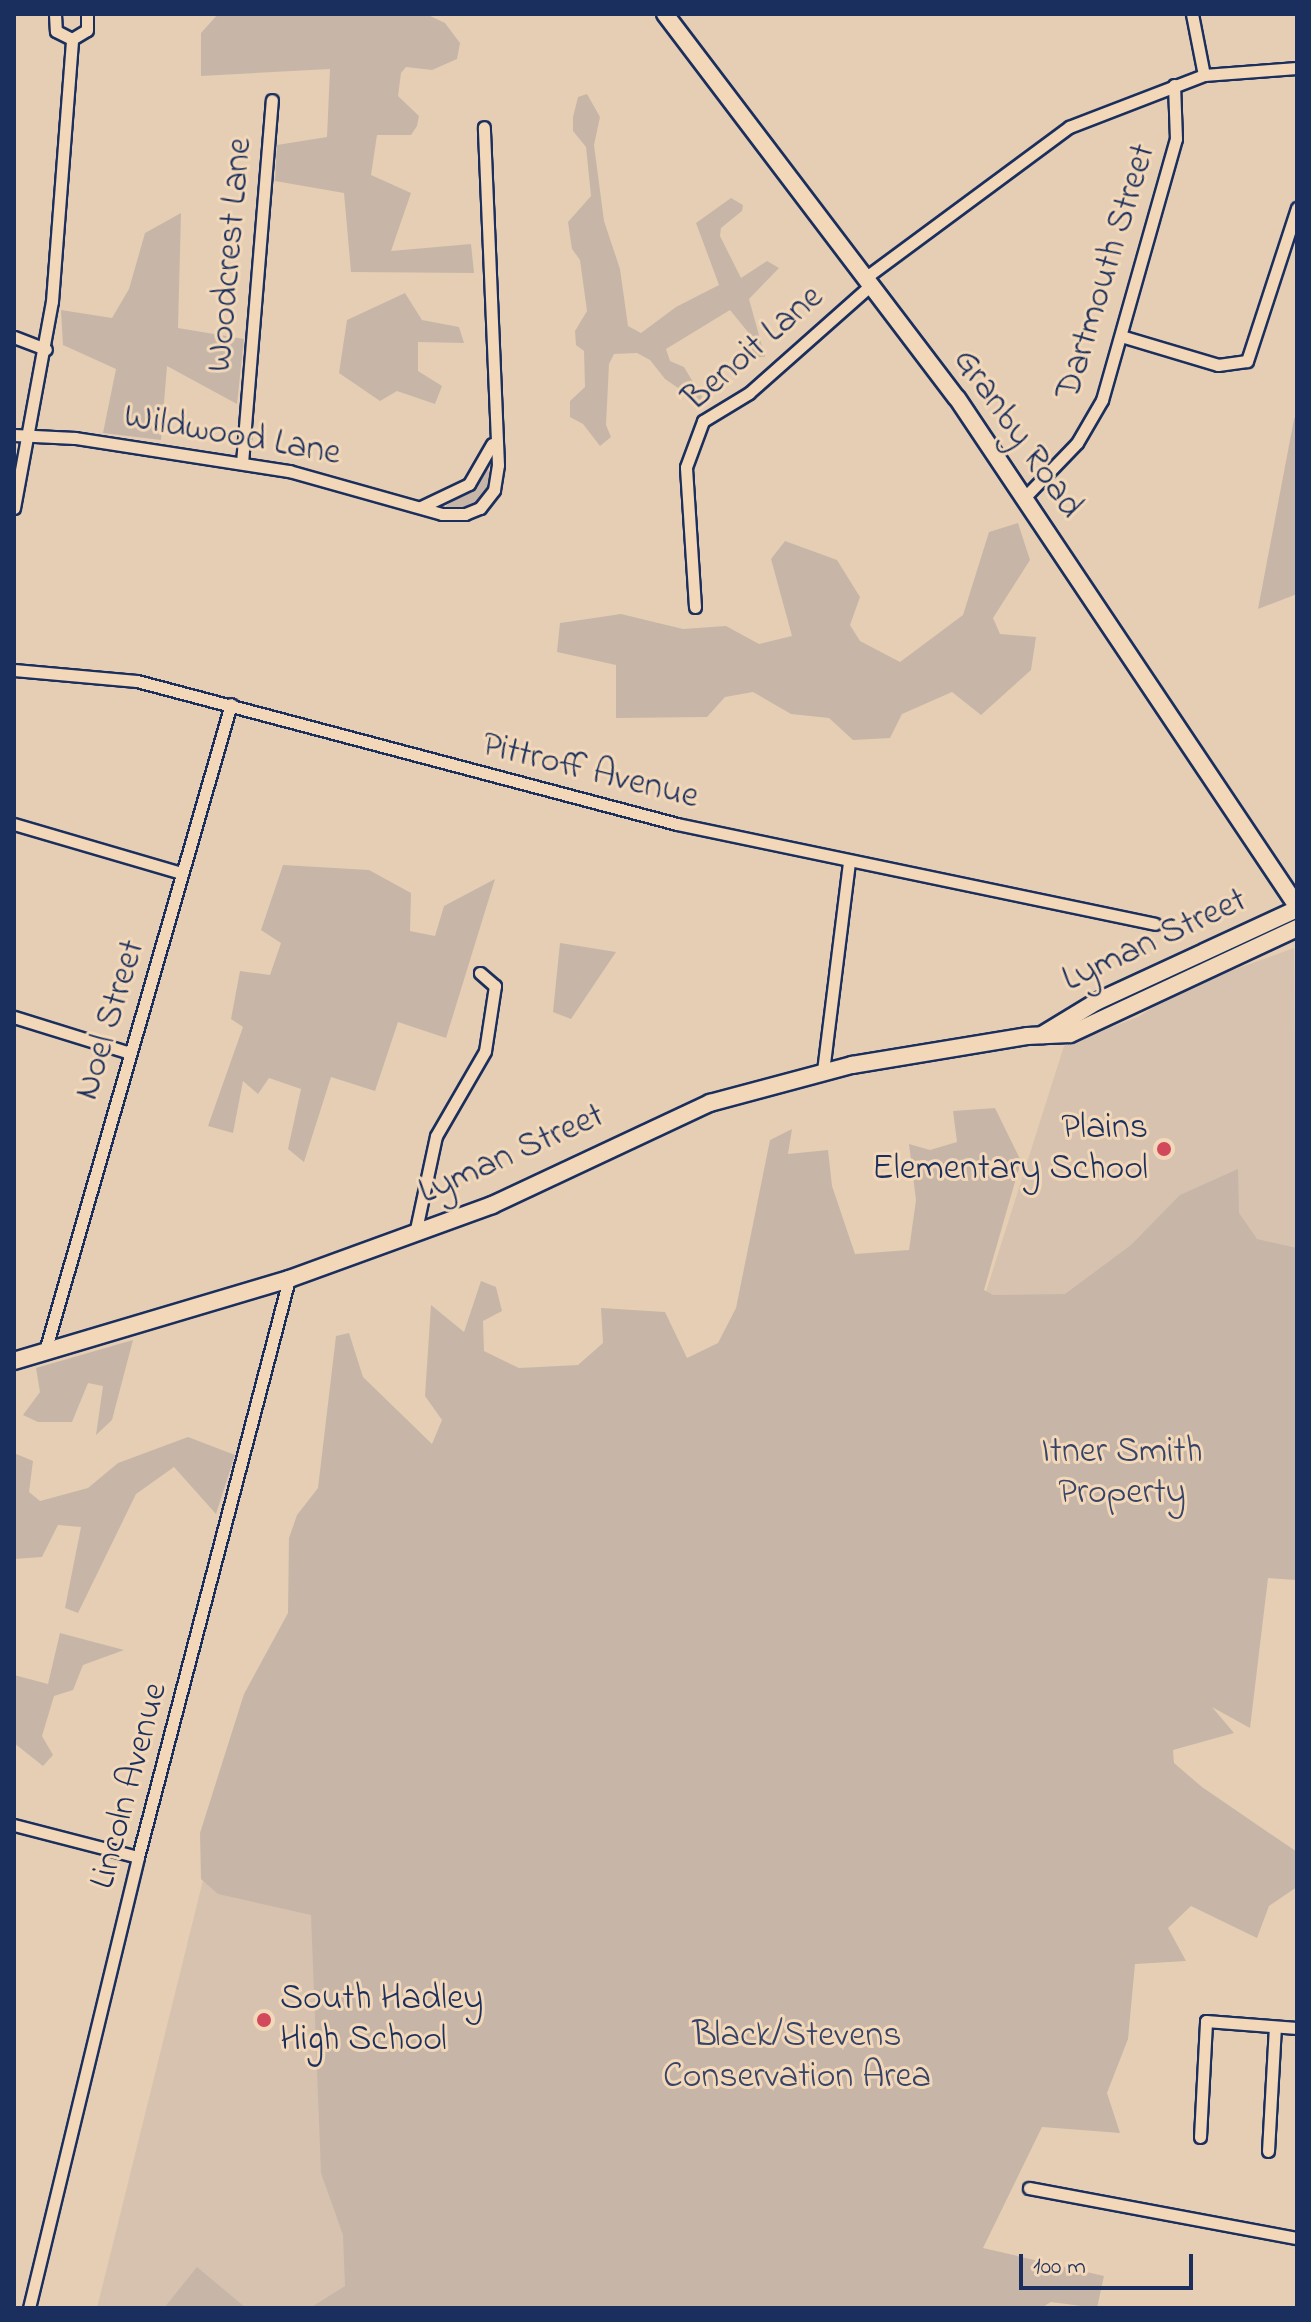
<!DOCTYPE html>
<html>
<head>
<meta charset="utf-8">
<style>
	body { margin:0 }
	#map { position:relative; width:1311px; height:2322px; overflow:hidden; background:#e5ceb4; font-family:"Indie Flower",sans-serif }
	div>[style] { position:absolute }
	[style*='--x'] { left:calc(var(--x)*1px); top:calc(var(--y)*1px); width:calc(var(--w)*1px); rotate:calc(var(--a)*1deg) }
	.built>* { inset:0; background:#d6c2ae }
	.green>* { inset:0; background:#c7b6a7 }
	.roads { filter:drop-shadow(2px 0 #1b2f5e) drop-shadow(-2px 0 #1b2f5e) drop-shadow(0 2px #1b2f5e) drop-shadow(0 -2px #1b2f5e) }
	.minor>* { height:11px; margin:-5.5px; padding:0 5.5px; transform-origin:5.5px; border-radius:5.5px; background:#f2d8b9 }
	.secondary>* { height:16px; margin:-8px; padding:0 8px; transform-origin:8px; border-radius:8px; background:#f2d8b9 }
	.primary>* { height:16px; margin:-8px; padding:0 8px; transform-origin:8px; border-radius:8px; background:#f2d8b9 }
	.dots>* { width:22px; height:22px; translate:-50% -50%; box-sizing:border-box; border:4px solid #f2d8b9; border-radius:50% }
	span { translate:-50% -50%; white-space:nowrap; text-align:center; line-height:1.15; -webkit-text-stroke:6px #f2d8b9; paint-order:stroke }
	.street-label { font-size:36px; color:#1b2f5e }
	.poi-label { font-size:36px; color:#1b2f5e }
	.right { translate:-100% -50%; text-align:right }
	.left { translate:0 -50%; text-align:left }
	.park-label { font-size:36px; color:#354369 }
	.frame { position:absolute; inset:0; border:16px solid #1b2f5e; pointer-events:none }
	.scale { position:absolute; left:1019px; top:2254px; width:174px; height:36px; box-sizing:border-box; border:4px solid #1b2f5e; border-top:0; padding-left:10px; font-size:24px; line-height:28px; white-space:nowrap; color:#1b2f5e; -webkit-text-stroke:6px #f2d8b9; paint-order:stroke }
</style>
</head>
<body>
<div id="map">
	<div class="built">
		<div style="clip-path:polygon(1294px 948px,1297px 1255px,1047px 1309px,985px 1295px,1064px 1046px,1138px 1017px,1184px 988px)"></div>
		<div style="clip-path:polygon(473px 1656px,356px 2308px,97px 2308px,213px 1840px)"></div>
	</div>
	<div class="green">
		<div style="clip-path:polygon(218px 14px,426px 14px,445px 23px,460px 43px,457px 59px,432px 70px,406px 67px,401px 73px,398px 96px,419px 116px,417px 126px,411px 135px,377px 135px,371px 175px,411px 193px,391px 251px,471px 244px,474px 273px,351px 272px,344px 193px,275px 181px,277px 145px,327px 137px,330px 69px,201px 76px,201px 33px)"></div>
		<div style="clip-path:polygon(587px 94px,600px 117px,594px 145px,604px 221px,620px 269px,628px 326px,641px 333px,676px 307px,719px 285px,696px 223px,731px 198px,743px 205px,742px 211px,721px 228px,720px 236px,741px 278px,767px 261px,779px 268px,749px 299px,765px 357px,748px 357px,756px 342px,730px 310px,666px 349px,670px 361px,684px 367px,702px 397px,700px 403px,665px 379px,650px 360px,637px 353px,614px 354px,609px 364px,606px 425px,611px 437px,600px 446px,583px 424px,570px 417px,570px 401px,585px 387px,584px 351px,576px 345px,575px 331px,587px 311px,580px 260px,572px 249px,568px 222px,591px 196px,586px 147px,573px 131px,573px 117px,578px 97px)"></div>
		<div style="clip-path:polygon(181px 213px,178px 328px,244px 339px,237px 404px,167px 366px,161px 440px,103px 433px,116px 369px,63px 345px,61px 310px,112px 318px,129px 289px,145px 233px)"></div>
		<div style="clip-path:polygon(405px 293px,422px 320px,459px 327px,464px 343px,418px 342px,418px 371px,442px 386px,435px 404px,397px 391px,380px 401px,339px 373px,347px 320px)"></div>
		<div style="clip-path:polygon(1297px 413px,1297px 594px,1258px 609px,1294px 419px)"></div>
		<div style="clip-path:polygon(488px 467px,491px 485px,479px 503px,467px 509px,443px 509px)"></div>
		<div style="clip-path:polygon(1018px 523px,1030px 560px,993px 618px,1000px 634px,1036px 637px,1031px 670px,981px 715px,952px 692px,902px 714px,890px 738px,853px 740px,829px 718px,791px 714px,753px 692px,725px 697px,707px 717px,616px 718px,616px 665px,557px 652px,560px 623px,621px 614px,683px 629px,726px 626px,759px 644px,792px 636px,771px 559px,785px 541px,837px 560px,860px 597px,850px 625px,860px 641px,900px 662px,963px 615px,989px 532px)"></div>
		<div style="clip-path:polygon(283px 865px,369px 870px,411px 893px,410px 931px,435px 936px,444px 906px,495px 879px,446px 1038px,398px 1022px,375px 1091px,331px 1077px,304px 1162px,288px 1149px,301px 1089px,269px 1078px,258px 1094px,243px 1081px,233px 1133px,208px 1126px,243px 1027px,231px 1019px,240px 971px,270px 975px,281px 943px,261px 930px)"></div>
		<div style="clip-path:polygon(560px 943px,616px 952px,571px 1019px,553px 1012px)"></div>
		<div style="clip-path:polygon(995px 1108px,1021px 1161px,984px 1290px,993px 1295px,1065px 1294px,1131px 1245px,1180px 1195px,1238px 1169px,1239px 1213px,1257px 1239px,1297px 1248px,1297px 1580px,1268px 1578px,1250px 1728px,1212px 1707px,1234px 1733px,1173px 1750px,1174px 1763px,1202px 1787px,1297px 1852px,1297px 1887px,1269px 1906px,1257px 1938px,1191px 1906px,1168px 1928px,1186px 1961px,1135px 1964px,1128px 2039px,1107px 2093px,1120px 2133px,1042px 2127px,983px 2248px,1104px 2276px,1097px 2308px,1051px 2302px,1041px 2308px,310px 2308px,345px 2286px,343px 2235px,321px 2173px,311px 1915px,218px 1894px,201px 1879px,200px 1833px,244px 1694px,288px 1613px,289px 1538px,297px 1515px,318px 1488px,336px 1336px,349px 1333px,363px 1377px,432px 1444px,442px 1420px,425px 1396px,431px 1305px,464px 1332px,481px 1281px,496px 1287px,502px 1311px,483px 1321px,484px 1351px,519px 1368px,578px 1365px,603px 1343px,601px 1308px,665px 1312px,687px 1358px,718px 1343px,736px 1308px,770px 1140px,792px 1129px,788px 1154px,828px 1150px,832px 1186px,855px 1254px,909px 1250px,916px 1200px,909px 1144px,930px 1150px,957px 1142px,953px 1111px)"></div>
		<div style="clip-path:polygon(133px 1340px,112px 1420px,96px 1435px,103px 1386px,88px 1383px,72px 1422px,38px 1422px,23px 1415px,40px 1392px,36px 1368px)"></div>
		<div style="clip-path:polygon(188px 1437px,235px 1455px,216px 1514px,174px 1467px,136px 1494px,78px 1613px,65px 1608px,81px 1527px,58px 1525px,42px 1557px,14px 1559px,14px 1453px,33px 1461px,29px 1492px,40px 1501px,88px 1488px,118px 1463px)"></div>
		<div style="clip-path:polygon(60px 1633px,124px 1650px,83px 1665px,73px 1690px,54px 1696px,42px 1736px,53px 1755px,43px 1766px,14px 1743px,14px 1675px,48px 1684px)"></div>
		<div style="clip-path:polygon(197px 2267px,246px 2308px,164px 2308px)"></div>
	</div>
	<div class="roads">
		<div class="minor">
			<div style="--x:55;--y:14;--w:17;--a:87"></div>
			<div style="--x:56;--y:31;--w:18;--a:27"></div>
			<div style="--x:72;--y:39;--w:17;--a:-31"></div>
			<div style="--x:87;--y:30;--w:16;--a:-90"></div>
			<div style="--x:1192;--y:14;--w:62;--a:78.9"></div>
			<div style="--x:865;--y:278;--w:254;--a:-36.5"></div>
			<div style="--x:1069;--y:127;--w:145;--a:-21.1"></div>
			<div style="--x:1204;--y:75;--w:93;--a:-4.3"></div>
			<div style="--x:1121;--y:336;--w:101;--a:16.6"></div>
			<div style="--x:1218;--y:365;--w:29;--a:-8"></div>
			<div style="--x:1247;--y:361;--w:161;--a:-71.9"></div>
			<div style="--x:14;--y:337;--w:34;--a:21"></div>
			<div style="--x:14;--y:435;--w:61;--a:2.8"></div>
			<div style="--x:75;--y:438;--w:217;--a:8.8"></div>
			<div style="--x:289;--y:471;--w:159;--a:15.7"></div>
			<div style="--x:442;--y:514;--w:23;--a:0"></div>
			<div style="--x:465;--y:514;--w:16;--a:-22"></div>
			<div style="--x:480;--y:508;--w:23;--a:-52"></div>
			<div style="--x:494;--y:490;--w:25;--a:-81"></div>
			<div style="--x:498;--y:465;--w:338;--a:-92.4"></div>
			<div style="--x:242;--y:463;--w:364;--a:-85.3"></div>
			<div style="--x:1024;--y:498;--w:76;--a:-46.1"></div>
			<div style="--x:1077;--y:443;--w:50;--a:-59.8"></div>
			<div style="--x:1102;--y:400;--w:271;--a:-74.2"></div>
			<div style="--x:1176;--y:139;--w:54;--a:-92.1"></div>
			<div style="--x:421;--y:507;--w:53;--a:-25.6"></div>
			<div style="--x:469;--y:484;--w:46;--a:-60.1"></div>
			<div style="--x:14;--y:508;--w:210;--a:-79.6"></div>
			<div style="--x:52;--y:301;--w:263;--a:-85.6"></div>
			<div style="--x:695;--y:607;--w:140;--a:-93.7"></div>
			<div style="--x:686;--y:467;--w:49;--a:-69.7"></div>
			<div style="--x:703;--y:421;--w:54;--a:-31.3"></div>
			<div style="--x:749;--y:393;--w:163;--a:-41.5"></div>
			<div style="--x:14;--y:670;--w:123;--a:5.1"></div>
			<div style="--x:137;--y:681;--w:559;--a:14.83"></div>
			<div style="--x:677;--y:824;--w:488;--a:11.8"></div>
			<div style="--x:14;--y:824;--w:175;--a:16.3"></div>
			<div style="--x:14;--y:1017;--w:121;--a:17.2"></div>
			<div style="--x:823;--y:1071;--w:210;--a:-82.9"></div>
			<div style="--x:415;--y:1234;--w:100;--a:-77.9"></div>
			<div style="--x:436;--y:1136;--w:98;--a:-60"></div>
			<div style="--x:485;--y:1051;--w:66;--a:-81.3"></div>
			<div style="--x:495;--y:986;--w:20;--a:-139"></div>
			<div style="--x:45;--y:1351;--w:673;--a:-73.96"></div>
			<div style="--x:14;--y:1825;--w:128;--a:14.5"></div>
			<div style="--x:1200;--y:2137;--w:116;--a:-87"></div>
			<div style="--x:1206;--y:2021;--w:91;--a:4.4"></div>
			<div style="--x:1268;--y:2151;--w:124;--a:-86.8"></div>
			<div style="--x:1029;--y:2188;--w:273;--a:10.6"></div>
			<div style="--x:29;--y:2308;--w:464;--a:-76.4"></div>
			<div style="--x:138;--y:1857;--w:597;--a:-75.36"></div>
		</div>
		<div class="secondary">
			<div style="--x:1042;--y:1035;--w:63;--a:-31.4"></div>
			<div style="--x:1096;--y:1002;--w:221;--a:-24.8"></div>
			<div style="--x:14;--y:1361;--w:287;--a:-16.6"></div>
			<div style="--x:289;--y:1279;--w:216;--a:-20"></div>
			<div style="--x:492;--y:1205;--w:241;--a:-25.1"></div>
			<div style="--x:710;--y:1103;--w:147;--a:-15"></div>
			<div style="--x:852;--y:1065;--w:177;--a:-9.4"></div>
			<div style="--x:1027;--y:1036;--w:43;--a:-2.7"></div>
			<div style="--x:1070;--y:1034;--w:251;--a:-25"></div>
		</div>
		<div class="primary">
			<div style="--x:665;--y:14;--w:482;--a:52.8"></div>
			<div style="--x:957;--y:398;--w:611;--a:56.21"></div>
		</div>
	</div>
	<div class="dots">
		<div style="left:1164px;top:1149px;background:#d1495b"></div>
		<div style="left:264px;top:2020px;background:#d1495b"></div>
	</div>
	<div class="street-label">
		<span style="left:231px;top:255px;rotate:-85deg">Woodcrest Lane</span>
		<span style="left:1107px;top:272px;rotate:-73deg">Dartmouth Street</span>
		<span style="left:754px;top:349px;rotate:-41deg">Benoit Lane</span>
		<span style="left:1017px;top:434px;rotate:55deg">Granby Road</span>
		<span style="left:232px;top:436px;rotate:10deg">Wildwood Lane</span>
		<span style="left:590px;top:772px;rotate:14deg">Pittroff Avenue</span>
		<span style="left:1155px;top:941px;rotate:-25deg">Lyman Street</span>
		<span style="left:111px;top:1020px;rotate:-73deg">Noel Street</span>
		<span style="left:512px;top:1155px;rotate:-24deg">Lyman Street</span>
		<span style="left:130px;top:1786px;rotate:-75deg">Lincoln Avenue</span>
	</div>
	<div class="poi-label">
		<span class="right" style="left:1148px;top:1149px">Plains<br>Elementary School</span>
		<span class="left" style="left:280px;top:2020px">South Hadley<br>High School</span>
	</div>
	<div class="park-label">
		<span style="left:1122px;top:1473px">Itner Smith<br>Property</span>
		<span style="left:797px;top:2057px">Black/Stevens<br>Conservation Area</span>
	</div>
	<div class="frame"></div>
	<div class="scale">100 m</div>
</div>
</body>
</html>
